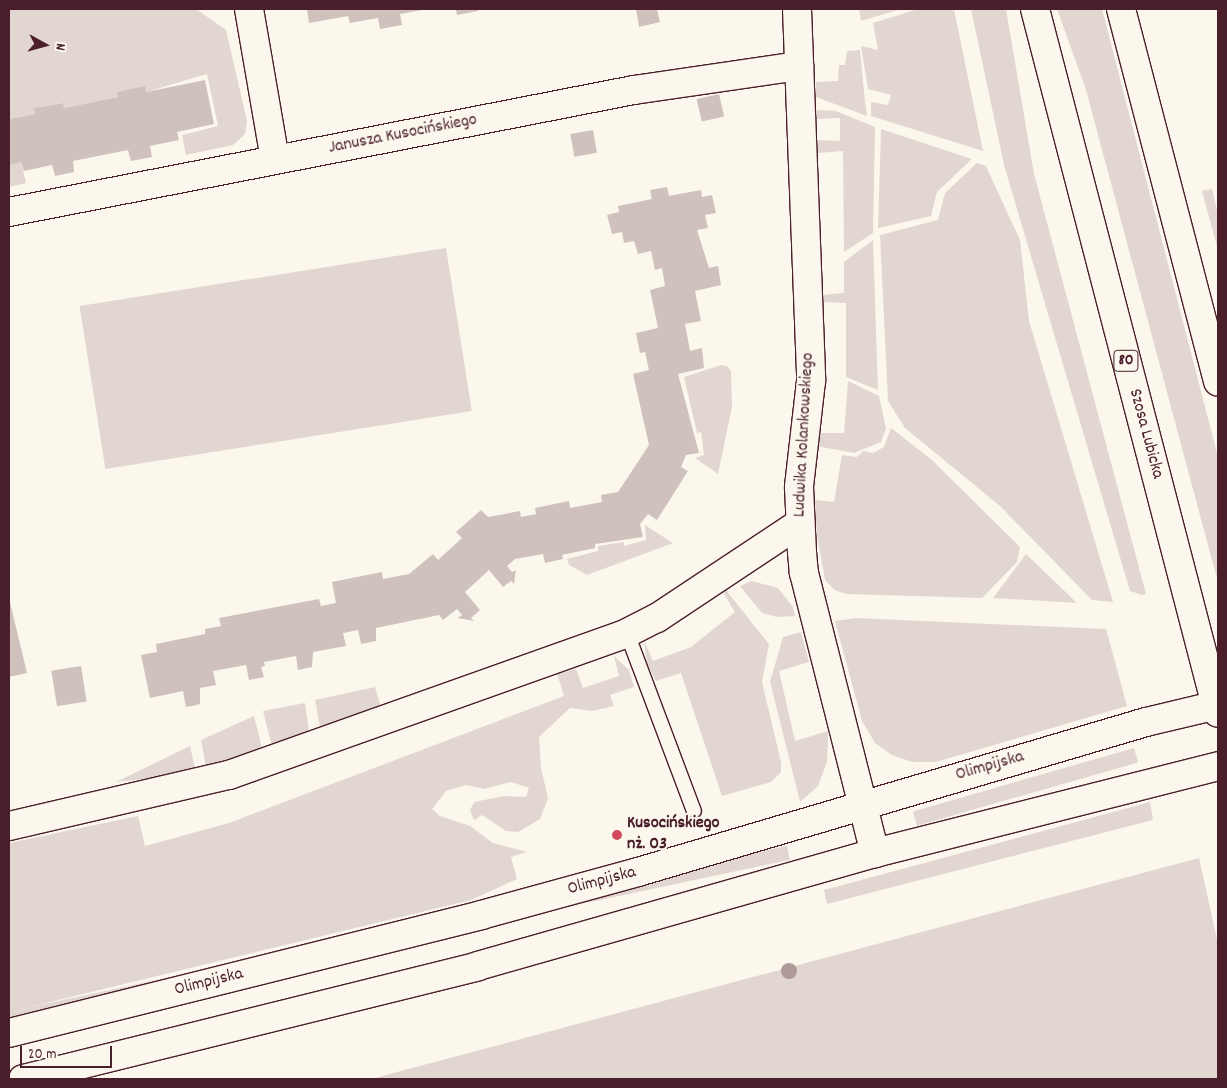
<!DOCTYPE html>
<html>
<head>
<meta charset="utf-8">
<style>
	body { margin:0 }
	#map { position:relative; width:1227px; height:1088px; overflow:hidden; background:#fbf7ec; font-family:Dekko,sans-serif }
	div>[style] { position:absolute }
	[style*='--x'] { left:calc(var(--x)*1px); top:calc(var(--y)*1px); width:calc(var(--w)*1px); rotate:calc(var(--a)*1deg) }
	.green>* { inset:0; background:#e2d7d0; transform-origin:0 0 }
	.building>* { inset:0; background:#cfc2bc; transform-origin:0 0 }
	.roads { filter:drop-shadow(1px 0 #4a1f2b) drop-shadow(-1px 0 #4a1f2b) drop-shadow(0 1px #4a1f2b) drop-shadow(0 -1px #4a1f2b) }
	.lane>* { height:14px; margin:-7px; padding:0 7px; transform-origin:7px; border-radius:7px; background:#fbf7ec }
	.street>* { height:28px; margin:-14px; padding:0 14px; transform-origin:14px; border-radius:14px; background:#fbf7ec }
	.secondary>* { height:28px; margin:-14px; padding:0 14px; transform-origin:14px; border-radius:14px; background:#fbf7ec }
	.primary>* { height:28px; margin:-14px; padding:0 14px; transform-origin:14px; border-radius:14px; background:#fbf7ec }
	.trees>* { width:16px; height:16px; margin:-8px; border-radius:50%; background:#af9a98 }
	.dots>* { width:14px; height:14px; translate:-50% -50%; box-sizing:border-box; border:2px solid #fbf7ec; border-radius:50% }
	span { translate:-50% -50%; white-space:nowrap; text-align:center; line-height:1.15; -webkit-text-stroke:4px #fbf7ec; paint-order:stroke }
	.shield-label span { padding:1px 4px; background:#fbf7ec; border:1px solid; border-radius:4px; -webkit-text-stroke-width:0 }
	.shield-label { font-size:16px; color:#4a1f2b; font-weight:700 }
	.street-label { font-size:18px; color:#4a1f2b }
	.poi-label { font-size:18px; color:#4a1f2b; font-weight:700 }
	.left { translate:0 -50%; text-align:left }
	.frame { position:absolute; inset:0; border:10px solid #4a1f2b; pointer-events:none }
	.north { position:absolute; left:20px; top:20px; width:50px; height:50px; -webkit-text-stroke:4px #fbf7ec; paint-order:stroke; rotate:97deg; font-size:14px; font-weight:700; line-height:20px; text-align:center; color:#4a1f2b }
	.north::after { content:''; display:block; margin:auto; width:18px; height:22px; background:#4a1f2b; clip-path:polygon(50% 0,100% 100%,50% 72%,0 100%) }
	.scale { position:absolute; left:20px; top:1046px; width:92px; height:22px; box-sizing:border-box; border:2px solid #4a1f2b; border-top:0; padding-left:6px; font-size:15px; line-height:18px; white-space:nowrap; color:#4a1f2b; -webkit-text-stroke:4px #fbf7ec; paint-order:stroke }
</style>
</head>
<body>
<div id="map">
	<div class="green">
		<div style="clip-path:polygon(9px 9px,196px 9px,226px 30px,247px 121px,245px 134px,233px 145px,186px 155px,182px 135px,218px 126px,207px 74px,146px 92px,145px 87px,117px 92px,118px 97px,64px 108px,62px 103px,34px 108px,35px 114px,9px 119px)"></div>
		<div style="clip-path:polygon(859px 9px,901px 9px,861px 21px)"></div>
		<div style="clip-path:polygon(918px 9px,954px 9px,983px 151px,871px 116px,871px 102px,888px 105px,891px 95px,868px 89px,861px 46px,878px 50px,873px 23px)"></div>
		<div style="clip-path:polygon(971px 9px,1006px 9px,1034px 174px,1146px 594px,1142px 595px,1130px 591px,1004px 165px)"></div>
		<div style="clip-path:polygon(1057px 9px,1102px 9px,1218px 457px,1218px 575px,1216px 575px,1086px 90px)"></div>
		<div style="clip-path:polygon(860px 50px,865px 102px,867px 116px,816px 97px,816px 82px,838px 81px,839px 65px,845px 65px,847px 51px)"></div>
		<div style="clip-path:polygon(816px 110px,836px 111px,875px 127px,873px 233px,844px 252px,843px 151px,818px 153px,817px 140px,840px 141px,840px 118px,816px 119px)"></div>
		<div style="clip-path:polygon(881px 129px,972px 159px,937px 192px,931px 216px,878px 228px)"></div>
		<div style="clip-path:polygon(21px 162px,26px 183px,9px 187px,9px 165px)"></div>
		<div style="clip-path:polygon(977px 163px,986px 166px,1020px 240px,1029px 321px,1113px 602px,1092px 600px,1000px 506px,905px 428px,888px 401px,880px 235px,938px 220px,945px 193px)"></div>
		<div style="clip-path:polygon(1212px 189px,1218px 214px,1218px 250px,1202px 191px)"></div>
		<div style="clip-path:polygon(873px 240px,878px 390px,846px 377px,846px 303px,820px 302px,820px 295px,844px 293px,844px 262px)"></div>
		<div style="left:446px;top:248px;width:165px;height:371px;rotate:81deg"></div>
		<div style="clip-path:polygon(721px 365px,727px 366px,731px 371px,732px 407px,718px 474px,695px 458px,704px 455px,701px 432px,697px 433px,684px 377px)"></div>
		<div style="clip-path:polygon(848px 381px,879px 396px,886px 428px,881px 442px,854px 453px,816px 446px,818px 433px,844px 433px)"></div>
		<div style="clip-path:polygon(891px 428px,932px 460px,1020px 547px,1017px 562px,982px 598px,846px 594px,835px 590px,825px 580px,817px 535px,815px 500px,834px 502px,842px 455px,857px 457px,863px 451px,873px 453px,884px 447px)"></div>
		<div style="clip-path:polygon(645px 525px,673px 543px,587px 575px,569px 565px,567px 559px,598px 551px,598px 546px,624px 542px,624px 546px,646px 540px)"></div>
		<div style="clip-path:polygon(1026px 554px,1077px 603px,993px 598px)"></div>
		<div style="clip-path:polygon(751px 581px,778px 588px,793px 607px,795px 616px,777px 617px,762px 613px,740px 586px)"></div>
		<div style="clip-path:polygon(725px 589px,769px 644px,762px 682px,781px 762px,781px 772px,771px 782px,722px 796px,681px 673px,656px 681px,647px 663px,644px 641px,653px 661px,691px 647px,735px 612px,723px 592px)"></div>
		<div style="clip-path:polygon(856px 618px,1106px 629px,1127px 706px,936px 762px,912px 762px,892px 755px,875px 743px,862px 721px,835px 621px)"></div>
		<div style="clip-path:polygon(801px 632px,809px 662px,779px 671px,795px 741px,828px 731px,828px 743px,827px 762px,818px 786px,800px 802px,770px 682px,783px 637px)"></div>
		<div style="clip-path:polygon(614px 656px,629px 670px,634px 687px,610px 695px,614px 706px,593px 711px,570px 708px,539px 737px,541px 768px,548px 798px,540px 819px,518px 832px,506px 831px,482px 815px,474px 820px,470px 810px,474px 802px,504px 796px,526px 797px,529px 788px,511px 782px,484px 789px,466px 785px,446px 791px,432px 809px,440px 816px,470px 826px,493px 843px,527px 852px,511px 857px,517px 879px,471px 900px,9px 1012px,9px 843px,138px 816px,145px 846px,229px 823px,564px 696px,557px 674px,576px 669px,583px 688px,619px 676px)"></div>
		<div style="clip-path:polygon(375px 687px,381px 707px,320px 727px,315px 700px)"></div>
		<div style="clip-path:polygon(305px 703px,309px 731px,272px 746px,263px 711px)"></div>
		<div style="clip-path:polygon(254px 716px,262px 748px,206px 767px,201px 740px)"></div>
		<div style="clip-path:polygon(190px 746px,196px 773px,116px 782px)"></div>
		<div style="left:1134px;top:748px;width:15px;height:230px;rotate:74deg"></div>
		<div style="clip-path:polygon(1150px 802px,1153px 820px,827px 904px,824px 890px)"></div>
		<div style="left:787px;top:846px;width:14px;height:803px;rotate:78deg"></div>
		<div style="clip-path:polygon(1199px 858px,1218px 944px,1218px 1079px,371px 1079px)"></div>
	</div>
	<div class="building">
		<div style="clip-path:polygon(307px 9px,422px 9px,422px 10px,400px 14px,402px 25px,380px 29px,378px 18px,350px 23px,348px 16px,309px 23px)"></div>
		<div style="clip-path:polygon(456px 9px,478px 9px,478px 11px,457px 15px)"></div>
		<div style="clip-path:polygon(636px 9px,657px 9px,660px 22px,639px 27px)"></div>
		<div style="clip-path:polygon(205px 80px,214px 124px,177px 132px,179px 140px,150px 146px,152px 157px,131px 161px,128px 150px,73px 161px,74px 172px,55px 176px,52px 165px,24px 171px,21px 162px,9px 165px,9px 119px,35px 114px,34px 108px,63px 103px,64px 108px,118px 97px,117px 92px,145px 86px,146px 92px)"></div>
		<div style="left:719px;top:94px;width:23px;height:23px;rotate:77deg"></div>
		<div style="left:593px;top:130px;width:23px;height:23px;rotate:80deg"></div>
		<div style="clip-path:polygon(667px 187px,669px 196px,701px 190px,702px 197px,712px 195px,716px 213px,705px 215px,708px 228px,697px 230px,709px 268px,718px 266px,721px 285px,695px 291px,701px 321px,685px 324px,690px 351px,702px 348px,704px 368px,678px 374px,699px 453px,686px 455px,681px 467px,688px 471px,657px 520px,648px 514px,640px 524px,643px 537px,595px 544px,595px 548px,562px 555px,563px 559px,545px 563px,543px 554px,515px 559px,507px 566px,512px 572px,516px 570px,514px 584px,511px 581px,503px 587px,489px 570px,465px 592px,480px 610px,471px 618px,474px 621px,458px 618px,462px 615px,457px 609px,443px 620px,439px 615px,376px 628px,376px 641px,361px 644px,358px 630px,343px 633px,346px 646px,313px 652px,312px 667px,298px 670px,296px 656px,264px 662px,265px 666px,261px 667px,264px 677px,249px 680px,246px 665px,213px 671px,216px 685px,200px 688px,200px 704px,192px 706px,186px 707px,183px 691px,150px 698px,141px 655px,157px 652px,156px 644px,205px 634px,205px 629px,221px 626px,219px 618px,319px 599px,321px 606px,336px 603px,332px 582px,382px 572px,383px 579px,409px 574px,433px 554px,438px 560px,462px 538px,456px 532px,481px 510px,488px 517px,520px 511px,521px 517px,536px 514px,535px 508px,569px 501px,570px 508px,602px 502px,601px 495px,618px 492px,649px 445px,633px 374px,649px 370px,645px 352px,640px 353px,636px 333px,658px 328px,650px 290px,665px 286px,662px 268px,655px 270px,651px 251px,638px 254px,634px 241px,624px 243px,622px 232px,612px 234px,607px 215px,619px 212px,618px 206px,652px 199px,650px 190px)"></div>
		<div style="clip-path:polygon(9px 598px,27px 673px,9px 677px)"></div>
		<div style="left:81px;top:666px;width:36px;height:30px;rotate:81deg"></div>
	</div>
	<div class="roads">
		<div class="lane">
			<div style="--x:627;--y:633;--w:190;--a:69.4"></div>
		</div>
		<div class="street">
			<div style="--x:249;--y:9;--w:152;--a:80.2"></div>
			<div style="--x:797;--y:9;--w:372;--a:87.8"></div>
			<div style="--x:811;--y:381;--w:107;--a:96.5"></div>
			<div style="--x:799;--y:487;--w:65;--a:87.4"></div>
			<div style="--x:802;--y:552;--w:21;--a:85"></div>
			<div style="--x:804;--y:573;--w:289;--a:75.8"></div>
			<div style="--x:9;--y:212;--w:637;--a:-11.05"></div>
			<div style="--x:634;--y:90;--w:167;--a:-8.3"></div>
			<div style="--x:9;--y:826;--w:226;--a:-13.1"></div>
			<div style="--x:229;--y:775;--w:423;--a:-19.6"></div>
			<div style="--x:627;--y:633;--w:34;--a:-27"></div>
			<div style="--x:657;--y:618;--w:172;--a:-33.6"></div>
		</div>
		<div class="secondary">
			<div style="--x:9;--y:1033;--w:487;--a:-14"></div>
			<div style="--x:481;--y:915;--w:163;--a:-15.3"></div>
			<div style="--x:638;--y:872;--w:530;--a:-16.45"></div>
			<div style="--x:1146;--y:722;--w:74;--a:-13.3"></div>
			<div style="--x:23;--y:1079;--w:469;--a:-13.9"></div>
			<div style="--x:478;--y:966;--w:413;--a:-15.9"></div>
			<div style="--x:875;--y:853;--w:354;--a:-14.2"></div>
		</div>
		<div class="primary">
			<div style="--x:1035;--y:9;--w:727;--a:75.43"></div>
			<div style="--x:1121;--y:9;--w:385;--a:75.4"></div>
		</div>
	</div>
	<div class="trees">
		<div style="left:789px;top:971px"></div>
	</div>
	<div class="dots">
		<div style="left:617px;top:835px;background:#d1495b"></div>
	</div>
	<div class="shield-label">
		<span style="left:1126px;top:361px">80</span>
	</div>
	<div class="street-label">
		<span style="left:403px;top:135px;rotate:-11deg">Janusza Kusocińskiego</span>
		<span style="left:1145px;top:434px;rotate:75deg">Szosa Lubicka</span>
		<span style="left:805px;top:435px;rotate:-87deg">Ludwika Kolankowskiego</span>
		<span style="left:990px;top:767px;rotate:-16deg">Olimpijska</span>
		<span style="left:602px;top:882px;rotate:-15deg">Olimpijska</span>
		<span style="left:209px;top:983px;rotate:-14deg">Olimpijska</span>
	</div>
	<div class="poi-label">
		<span class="left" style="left:627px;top:835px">Kusocińskiego<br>nż. 03</span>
	</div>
	<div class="frame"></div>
	<div class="north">N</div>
	<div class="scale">20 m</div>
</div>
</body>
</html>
